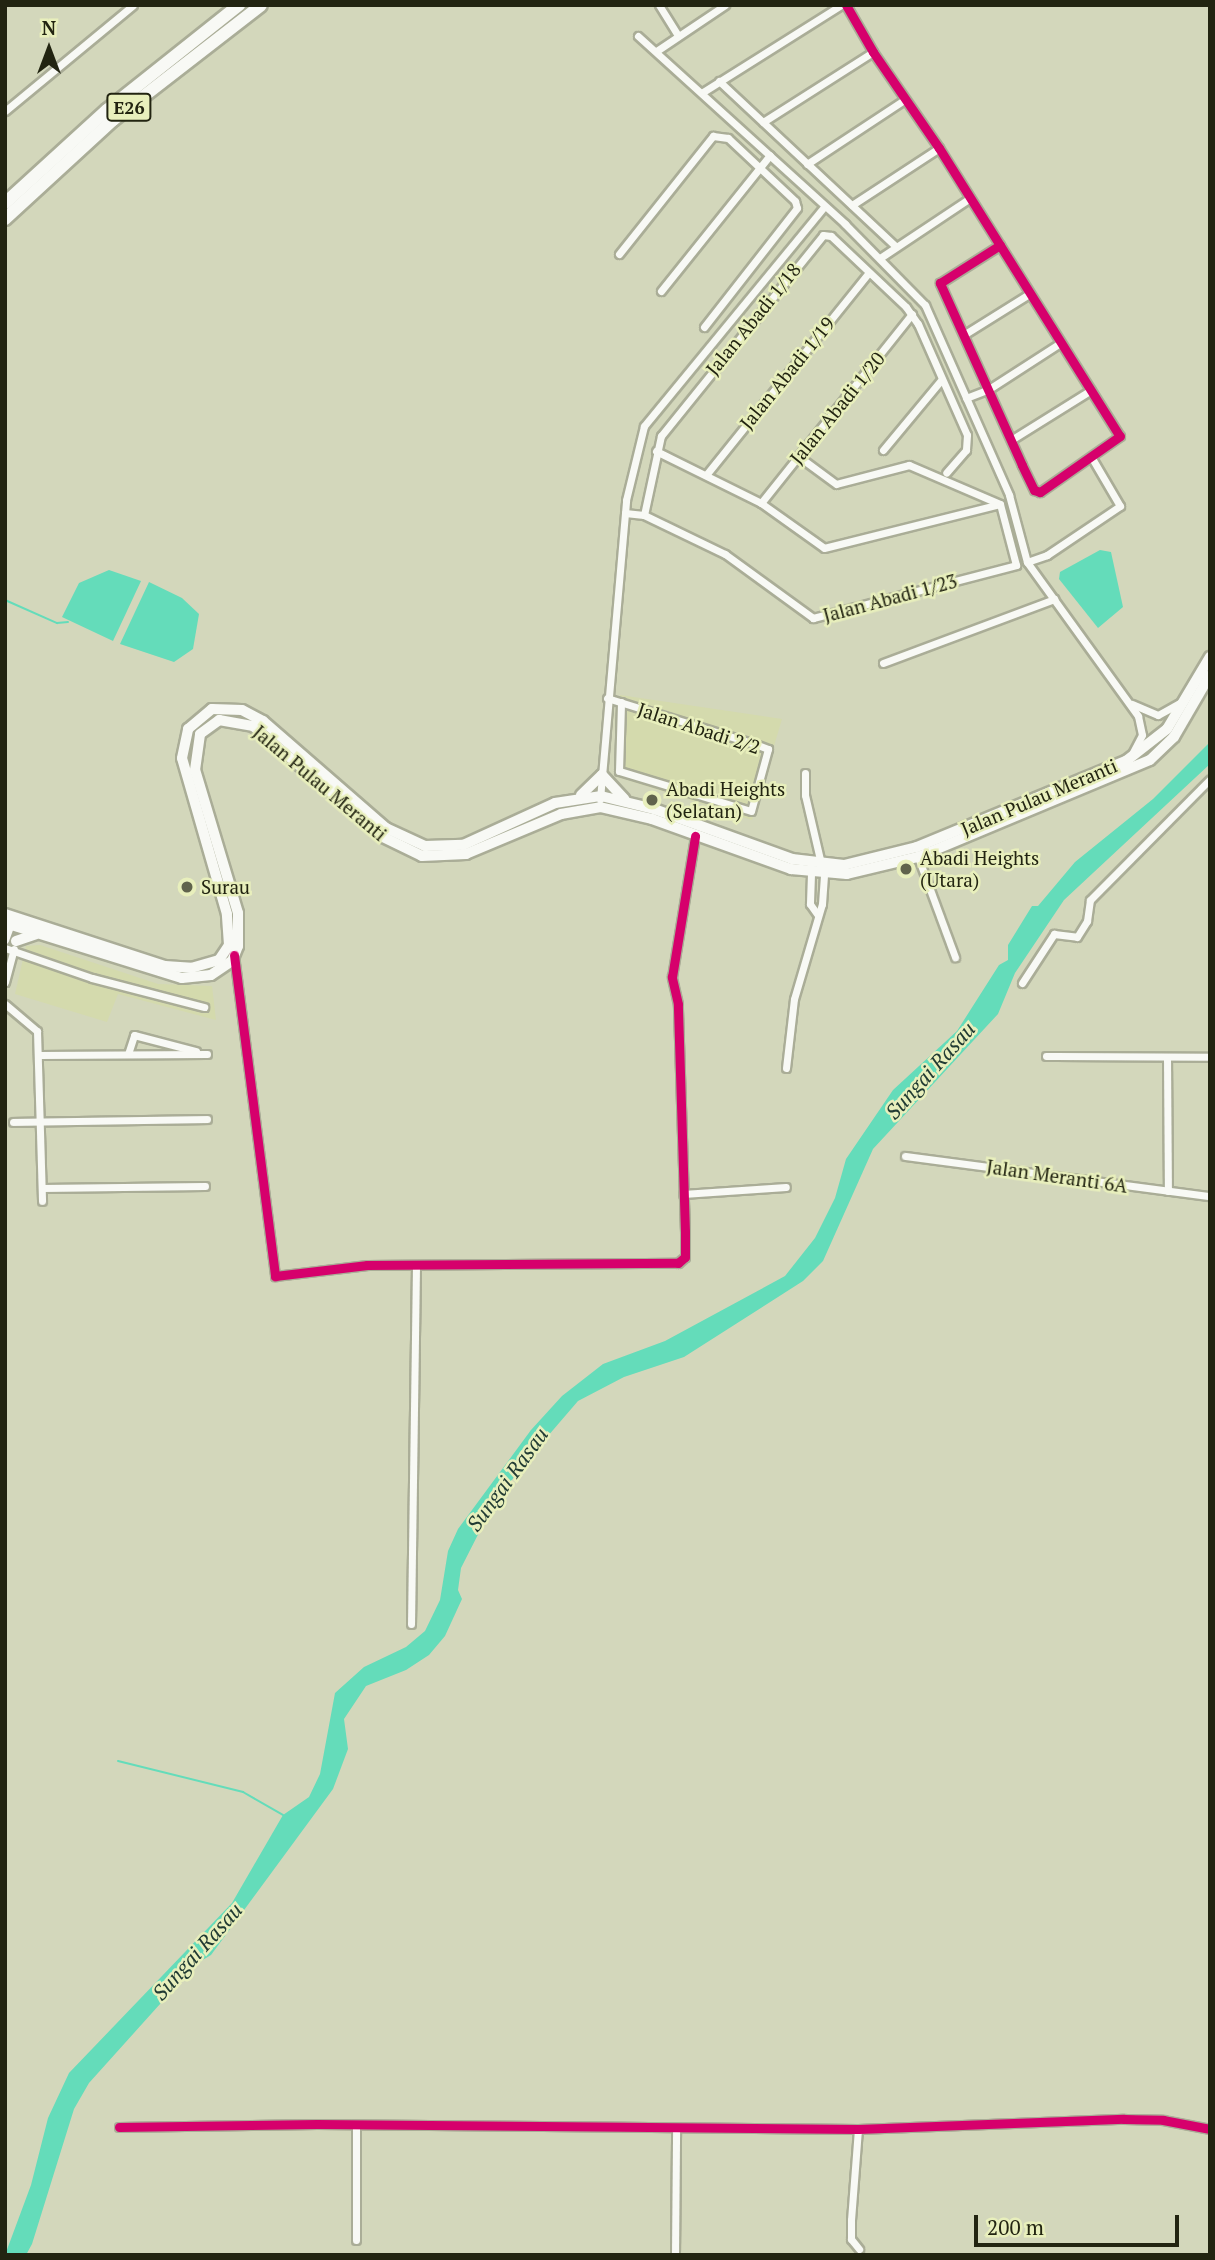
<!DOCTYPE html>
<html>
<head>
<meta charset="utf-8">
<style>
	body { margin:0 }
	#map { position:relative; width:1215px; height:2260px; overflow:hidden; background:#d3d7bb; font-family:"PT Serif",serif }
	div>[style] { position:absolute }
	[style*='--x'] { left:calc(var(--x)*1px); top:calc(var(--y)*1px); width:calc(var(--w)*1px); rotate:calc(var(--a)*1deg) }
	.built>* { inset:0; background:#d4daad }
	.water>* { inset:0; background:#64dcba }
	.stream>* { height:2px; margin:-1px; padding:0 1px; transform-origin:1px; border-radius:1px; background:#64dcba }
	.roads { filter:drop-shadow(2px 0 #aaad97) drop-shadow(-2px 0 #aaad97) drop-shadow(0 2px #aaad97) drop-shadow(0 -2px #aaad97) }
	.minor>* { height:7px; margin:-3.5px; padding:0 3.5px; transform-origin:3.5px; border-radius:3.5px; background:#f8f9f5 }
	.primary>* { height:10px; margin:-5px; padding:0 5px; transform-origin:5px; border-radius:5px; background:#f8f9f5 }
	.motorway>* { height:12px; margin:-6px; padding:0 6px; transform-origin:6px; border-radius:6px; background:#f8f9f5 }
	.cycleway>* { height:9px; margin:-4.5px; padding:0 4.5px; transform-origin:4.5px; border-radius:4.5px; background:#d6006c }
	.dots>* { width:19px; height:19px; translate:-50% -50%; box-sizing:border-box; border:4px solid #e8efbc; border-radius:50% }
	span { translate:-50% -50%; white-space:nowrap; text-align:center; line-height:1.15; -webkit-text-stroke:5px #e8efbc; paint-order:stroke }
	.shield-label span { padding:2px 5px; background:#e8efbc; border:2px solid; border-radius:5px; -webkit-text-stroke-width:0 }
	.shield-label { font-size:18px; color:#222411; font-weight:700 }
	.street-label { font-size:19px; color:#222411 }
	.poi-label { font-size:19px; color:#222411 }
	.left { translate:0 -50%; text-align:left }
	.water-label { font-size:21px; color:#213b33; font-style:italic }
	.frame { position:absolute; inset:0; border:7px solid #222411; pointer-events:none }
	.north { position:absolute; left:14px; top:14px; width:70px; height:70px; -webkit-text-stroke:5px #e8efbc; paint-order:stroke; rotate:0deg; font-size:19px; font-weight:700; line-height:28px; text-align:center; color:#222411 }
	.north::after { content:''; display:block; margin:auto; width:24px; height:32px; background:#222411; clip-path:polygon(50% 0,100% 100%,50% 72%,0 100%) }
	.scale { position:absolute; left:974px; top:2215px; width:205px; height:32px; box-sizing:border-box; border:4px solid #222411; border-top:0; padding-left:9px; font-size:21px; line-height:24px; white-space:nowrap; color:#222411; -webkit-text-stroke:5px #e8efbc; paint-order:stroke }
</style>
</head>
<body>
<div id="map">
	<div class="built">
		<div style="clip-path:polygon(620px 695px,782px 719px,752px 820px,615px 776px)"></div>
		<div style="clip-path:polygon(40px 945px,158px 984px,212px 986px,216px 1020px,118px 994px,107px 1022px,15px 994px,26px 946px)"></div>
	</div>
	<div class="water">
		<div style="clip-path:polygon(1100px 550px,1111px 552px,1123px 607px,1098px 628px,1059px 579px,1060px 572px)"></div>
		<div style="clip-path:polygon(109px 570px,141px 581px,113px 641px,62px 617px,79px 583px)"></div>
		<div style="clip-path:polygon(149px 582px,182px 598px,199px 614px,193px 649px,174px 662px,120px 644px)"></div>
		<div style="clip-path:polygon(1210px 742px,1210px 764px,1064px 900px,1015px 973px,998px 1014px,873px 1149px,823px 1261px,803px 1281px,684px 1357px,624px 1377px,578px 1401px,523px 1465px,492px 1507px,461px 1568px,458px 1590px,462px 1599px,445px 1636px,429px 1655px,406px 1670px,366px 1686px,344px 1719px,348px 1749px,333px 1789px,211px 1955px,196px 1964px,89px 2083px,74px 2109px,32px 2244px,26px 2255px,5px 2255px,31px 2185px,48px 2118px,69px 2073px,232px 1903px,283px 1815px,309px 1797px,320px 1774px,335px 1693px,364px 1667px,406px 1647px,425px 1631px,440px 1600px,448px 1551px,458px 1529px,531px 1430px,562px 1396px,603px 1364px,665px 1341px,785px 1276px,815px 1238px,835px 1198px,846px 1159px,893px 1090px,957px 1031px,999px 965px,1008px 960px,1008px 945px,1032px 906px,1038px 906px,1075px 862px,1153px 799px)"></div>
	</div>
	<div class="stream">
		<div style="--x:5;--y:600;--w:57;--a:23.9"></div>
		<div style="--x:57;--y:623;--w:11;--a:-5"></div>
		<div style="--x:118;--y:1761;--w:129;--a:13.9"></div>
		<div style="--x:243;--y:1792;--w:46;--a:29.9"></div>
	</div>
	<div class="roads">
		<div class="minor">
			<div style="--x:659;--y:5;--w:36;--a:58"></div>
			<div style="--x:846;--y:5;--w:54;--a:60.1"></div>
			<div style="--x:873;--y:52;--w:116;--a:55.5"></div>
			<div style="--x:939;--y:148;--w:340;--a:57.9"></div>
			<div style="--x:1120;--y:436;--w:98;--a:145"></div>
			<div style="--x:1040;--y:492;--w:6;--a:-162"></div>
			<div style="--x:1034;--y:490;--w:28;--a:-116"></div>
			<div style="--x:1022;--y:465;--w:200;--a:-114.3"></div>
			<div style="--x:940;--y:283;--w:71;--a:-32.3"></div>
			<div style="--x:638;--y:36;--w:280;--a:42.2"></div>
			<div style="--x:845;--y:224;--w:114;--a:45.4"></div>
			<div style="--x:925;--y:305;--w:208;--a:66.1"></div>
			<div style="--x:1009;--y:495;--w:69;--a:75"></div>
			<div style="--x:1027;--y:562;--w:190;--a:54.2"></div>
			<div style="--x:1138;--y:716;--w:19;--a:78"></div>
			<div style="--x:1142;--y:735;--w:19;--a:118"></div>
			<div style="--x:658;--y:50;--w:81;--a:-33.9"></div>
			<div style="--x:719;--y:81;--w:240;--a:43.1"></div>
			<div style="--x:703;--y:92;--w:163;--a:-32.2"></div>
			<div style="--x:5;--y:111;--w:166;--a:-39.6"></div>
			<div style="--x:763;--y:122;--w:130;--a:-32.5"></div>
			<div style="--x:807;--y:164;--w:116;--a:-33.4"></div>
			<div style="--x:852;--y:205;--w:104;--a:-33.2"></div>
			<div style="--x:619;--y:254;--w:151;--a:-51.5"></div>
			<div style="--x:713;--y:136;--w:15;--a:8"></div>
			<div style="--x:728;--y:138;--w:92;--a:43.2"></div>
			<div style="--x:795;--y:201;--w:7;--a:74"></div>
			<div style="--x:797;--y:208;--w:151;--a:128"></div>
			<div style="--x:880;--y:258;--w:108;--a:-33.7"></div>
			<div style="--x:661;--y:291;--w:174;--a:-51.3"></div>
			<div style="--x:965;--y:334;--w:75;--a:-32"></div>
			<div style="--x:966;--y:398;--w:25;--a:-21"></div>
			<div style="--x:989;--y:389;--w:85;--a:-32.9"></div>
			<div style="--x:1011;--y:440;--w:94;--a:-32"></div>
			<div style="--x:883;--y:450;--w:92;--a:-50.3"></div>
			<div style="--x:656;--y:451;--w:117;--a:26.3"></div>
			<div style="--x:761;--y:503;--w:77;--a:35.5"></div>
			<div style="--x:824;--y:548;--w:181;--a:-14"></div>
			<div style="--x:706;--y:475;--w:260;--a:-51.2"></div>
			<div style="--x:761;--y:503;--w:242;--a:-51.4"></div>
			<div style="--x:625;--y:513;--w:19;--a:6"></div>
			<div style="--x:644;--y:515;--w:90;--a:25.7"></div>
			<div style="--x:725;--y:554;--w:109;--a:36"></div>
			<div style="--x:813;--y:618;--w:210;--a:-14.6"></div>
			<div style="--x:1016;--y:565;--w:63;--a:-104.7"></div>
			<div style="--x:1000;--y:504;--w:99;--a:-156.8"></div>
			<div style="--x:909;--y:465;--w:75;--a:165.4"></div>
			<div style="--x:836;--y:484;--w:47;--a:-143.6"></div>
			<div style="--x:644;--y:515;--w:81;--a:-77.9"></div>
			<div style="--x:661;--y:436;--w:258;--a:-51.1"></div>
			<div style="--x:823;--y:235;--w:8;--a:7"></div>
			<div style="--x:831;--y:236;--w:103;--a:43.4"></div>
			<div style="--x:906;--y:307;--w:21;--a:55"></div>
			<div style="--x:918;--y:324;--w:121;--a:66.2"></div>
			<div style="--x:967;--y:435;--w:15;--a:94"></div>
			<div style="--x:966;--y:450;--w:30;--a:131"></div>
			<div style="--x:1027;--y:562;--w:21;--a:-19"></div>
			<div style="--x:1047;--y:555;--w:88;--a:-33.9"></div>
			<div style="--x:1120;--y:506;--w:56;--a:-120.3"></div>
			<div style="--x:883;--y:663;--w:183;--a:-20.5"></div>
			<div style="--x:607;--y:698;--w:155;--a:17.3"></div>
			<div style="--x:755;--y:744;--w:14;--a:21"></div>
			<div style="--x:768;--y:749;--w:64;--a:105.3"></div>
			<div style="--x:751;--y:811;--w:138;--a:-163.1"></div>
			<div style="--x:619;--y:771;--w:69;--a:-88.3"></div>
			<div style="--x:1132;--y:704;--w:28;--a:23"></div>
			<div style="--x:1158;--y:715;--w:25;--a:-29"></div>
			<div style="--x:805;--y:773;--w:22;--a:90"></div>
			<div style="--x:805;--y:795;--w:71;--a:76.9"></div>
			<div style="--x:600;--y:799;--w:300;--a:-85"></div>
			<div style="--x:626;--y:500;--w:76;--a:-76.3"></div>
			<div style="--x:644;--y:426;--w:283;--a:-50.6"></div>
			<div style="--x:918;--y:857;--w:107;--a:69.7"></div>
			<div style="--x:811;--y:874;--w:30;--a:92"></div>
			<div style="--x:810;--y:904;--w:12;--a:55"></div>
			<div style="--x:5;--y:940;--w:20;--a:-70"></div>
			<div style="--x:5;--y:948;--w:92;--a:19"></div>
			<div style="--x:92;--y:978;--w:116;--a:14.5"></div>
			<div style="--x:234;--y:955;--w:324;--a:82.7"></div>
			<div style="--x:275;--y:1276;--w:93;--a:-6.8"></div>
			<div style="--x:367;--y:1265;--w:311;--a:-0.4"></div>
			<div style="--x:678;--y:1263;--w:9;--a:-41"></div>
			<div style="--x:685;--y:1257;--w:25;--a:-90"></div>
			<div style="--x:685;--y:1232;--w:228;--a:-91.8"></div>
			<div style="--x:678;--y:1004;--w:28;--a:-103"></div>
			<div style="--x:672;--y:977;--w:143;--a:-80.7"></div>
			<div style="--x:5;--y:982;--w:34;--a:-75"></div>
			<div style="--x:1022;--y:983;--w:59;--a:-56.9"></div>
			<div style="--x:1054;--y:934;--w:23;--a:7"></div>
			<div style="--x:1077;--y:937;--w:19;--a:-58"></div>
			<div style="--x:1087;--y:921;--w:21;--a:-82"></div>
			<div style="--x:1090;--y:900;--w:170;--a:-45.2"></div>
			<div style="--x:5;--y:1004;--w:42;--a:40.2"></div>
			<div style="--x:37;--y:1031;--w:170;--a:88.3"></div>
			<div style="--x:128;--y:1054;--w:20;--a:-72"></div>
			<div style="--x:134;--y:1035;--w:64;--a:14.5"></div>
			<div style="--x:39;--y:1055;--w:168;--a:-0.3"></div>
			<div style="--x:1046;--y:1056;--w:164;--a:0.3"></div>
			<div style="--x:1167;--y:1057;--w:134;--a:89.6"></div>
			<div style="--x:786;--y:1068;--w:69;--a:-83.4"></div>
			<div style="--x:794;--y:999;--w:99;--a:-73.6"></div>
			<div style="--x:822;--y:904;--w:29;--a:-86"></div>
			<div style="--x:13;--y:1122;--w:194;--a:-0.9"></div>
			<div style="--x:905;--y:1156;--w:308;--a:7.5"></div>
			<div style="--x:42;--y:1188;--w:163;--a:-0.7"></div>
			<div style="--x:683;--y:1194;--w:103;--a:-3.9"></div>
			<div style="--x:411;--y:1624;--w:359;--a:-89.2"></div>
			<div style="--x:356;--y:2124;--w:116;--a:90"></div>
			<div style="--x:119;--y:2127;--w:198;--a:-0.9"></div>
			<div style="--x:317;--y:2124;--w:541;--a:0.53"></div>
			<div style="--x:858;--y:2129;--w:266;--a:-2.2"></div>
			<div style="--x:1124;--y:2119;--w:39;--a:1"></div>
			<div style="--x:1163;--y:2120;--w:48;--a:10.8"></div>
			<div style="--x:858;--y:2129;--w:91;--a:94.4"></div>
			<div style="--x:851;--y:2220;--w:19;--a:90"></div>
			<div style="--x:851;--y:2239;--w:13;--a:51"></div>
			<div style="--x:675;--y:2255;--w:126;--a:-89.5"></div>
		</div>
		<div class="primary">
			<div style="--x:581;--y:795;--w:29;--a:-44"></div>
			<div style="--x:602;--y:775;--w:33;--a:47"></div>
			<div style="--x:5;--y:914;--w:168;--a:18"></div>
			<div style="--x:165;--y:966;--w:26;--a:4"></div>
			<div style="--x:191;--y:968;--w:29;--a:-16"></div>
			<div style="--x:219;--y:960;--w:18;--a:-56"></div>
			<div style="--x:229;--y:945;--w:31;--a:-94"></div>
			<div style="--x:227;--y:914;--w:162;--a:-106.1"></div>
			<div style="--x:182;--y:758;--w:30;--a:-78"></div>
			<div style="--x:188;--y:729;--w:31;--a:-40"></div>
			<div style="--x:212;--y:709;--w:30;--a:2"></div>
			<div style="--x:242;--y:710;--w:24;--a:28"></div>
			<div style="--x:263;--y:721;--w:163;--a:41"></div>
			<div style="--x:386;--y:828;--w:43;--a:24.8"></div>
			<div style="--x:425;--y:846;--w:38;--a:-2"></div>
			<div style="--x:463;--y:845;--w:101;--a:-24.5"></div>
			<div style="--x:555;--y:803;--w:47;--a:-8.7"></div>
			<div style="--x:601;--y:796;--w:55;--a:13.8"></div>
			<div style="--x:654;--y:809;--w:147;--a:19.9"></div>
			<div style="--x:792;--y:859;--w:52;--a:6.6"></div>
			<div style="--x:844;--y:865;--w:75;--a:-13.9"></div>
			<div style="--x:917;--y:847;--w:226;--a:-22.4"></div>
			<div style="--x:1126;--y:761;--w:52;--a:-38"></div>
			<div style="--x:1167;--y:729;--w:84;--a:-59.2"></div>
			<div style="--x:5;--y:923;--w:185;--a:17.3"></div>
			<div style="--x:182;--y:978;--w:29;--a:-6"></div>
			<div style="--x:211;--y:975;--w:25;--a:-34"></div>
			<div style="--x:232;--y:961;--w:16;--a:-68"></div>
			<div style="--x:238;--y:946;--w:33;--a:-90"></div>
			<div style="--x:238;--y:913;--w:149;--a:-106.7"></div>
			<div style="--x:195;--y:770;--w:36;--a:-82"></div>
			<div style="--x:200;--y:734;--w:24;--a:-36"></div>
			<div style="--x:219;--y:720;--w:35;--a:10"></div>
			<div style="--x:253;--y:726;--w:171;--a:40.5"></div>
			<div style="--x:383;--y:837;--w:43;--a:26"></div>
			<div style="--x:422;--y:856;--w:44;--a:-2.6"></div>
			<div style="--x:466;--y:854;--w:103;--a:-22.8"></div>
			<div style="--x:561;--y:814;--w:40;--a:-10"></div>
			<div style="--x:600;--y:807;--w:53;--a:13"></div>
			<div style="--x:652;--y:819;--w:148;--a:19.8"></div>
			<div style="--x:791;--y:869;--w:56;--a:5.1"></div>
			<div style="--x:847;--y:874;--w:73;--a:-13.5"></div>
			<div style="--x:918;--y:857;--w:251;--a:-22.7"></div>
			<div style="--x:1150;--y:760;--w:33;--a:-44"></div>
			<div style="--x:1174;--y:737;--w:72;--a:-59.9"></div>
			<div style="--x:16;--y:941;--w:21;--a:-19"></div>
		</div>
		<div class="motorway">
			<div style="--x:5;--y:203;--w:138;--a:-42.4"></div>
			<div style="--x:107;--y:110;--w:169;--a:-38.5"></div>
			<div style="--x:5;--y:219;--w:147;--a:-42.5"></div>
			<div style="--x:113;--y:120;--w:187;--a:-37.8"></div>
		</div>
	</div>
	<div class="cycleway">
		<div style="--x:846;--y:5;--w:54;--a:60.1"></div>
		<div style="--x:873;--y:52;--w:116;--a:55.5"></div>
		<div style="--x:939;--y:148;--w:340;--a:57.9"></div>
		<div style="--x:1120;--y:436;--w:98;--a:145"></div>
		<div style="--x:1040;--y:492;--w:6;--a:-162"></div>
		<div style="--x:1034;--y:490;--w:28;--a:-116"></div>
		<div style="--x:1022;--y:465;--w:200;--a:-114.3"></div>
		<div style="--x:940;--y:283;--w:71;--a:-32.3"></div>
		<div style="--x:234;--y:955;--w:324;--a:82.7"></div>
		<div style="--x:275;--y:1276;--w:93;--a:-6.8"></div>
		<div style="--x:367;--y:1265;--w:311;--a:-0.4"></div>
		<div style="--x:678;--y:1263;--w:9;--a:-41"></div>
		<div style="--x:685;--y:1257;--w:25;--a:-90"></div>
		<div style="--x:685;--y:1232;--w:228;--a:-91.8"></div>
		<div style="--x:678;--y:1004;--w:28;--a:-103"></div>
		<div style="--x:672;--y:977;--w:143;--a:-80.7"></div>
		<div style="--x:119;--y:2127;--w:198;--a:-0.9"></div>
		<div style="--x:317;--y:2124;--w:541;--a:0.53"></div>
		<div style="--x:858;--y:2129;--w:266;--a:-2.2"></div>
		<div style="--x:1124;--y:2119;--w:39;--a:1"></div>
		<div style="--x:1163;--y:2120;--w:48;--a:10.8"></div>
	</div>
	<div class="dots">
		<div style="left:652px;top:800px;background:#60634c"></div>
		<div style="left:906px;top:869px;background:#60634c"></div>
		<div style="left:187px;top:887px;background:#60634c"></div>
	</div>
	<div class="shield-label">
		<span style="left:129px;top:107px">E26</span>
	</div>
	<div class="street-label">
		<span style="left:753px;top:319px;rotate:-51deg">Jalan Abadi 1/18</span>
		<span style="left:787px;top:373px;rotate:-51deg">Jalan Abadi 1/19</span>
		<span style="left:837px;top:408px;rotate:-51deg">Jalan Abadi 1/20</span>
		<span style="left:890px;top:598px;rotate:-15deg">Jalan Abadi 1/23</span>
		<span style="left:699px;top:728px;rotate:18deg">Jalan Abadi 2/2</span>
		<span style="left:320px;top:783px;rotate:40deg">Jalan Pulau Meranti</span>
		<span style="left:1039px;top:797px;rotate:-23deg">Jalan Pulau Meranti</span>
		<span style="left:1057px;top:1176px;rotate:8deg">Jalan Meranti 6A</span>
	</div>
	<div class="poi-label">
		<span class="left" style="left:666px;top:800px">Abadi Heights<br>(Selatan)</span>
		<span class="left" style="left:920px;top:869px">Abadi Heights<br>(Utara)</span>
		<span class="left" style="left:201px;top:887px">Surau</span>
	</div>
	<div class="water-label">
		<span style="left:930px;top:1070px;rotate:-48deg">Sungai Rasau</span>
		<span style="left:507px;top:1479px;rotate:-54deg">Sungai Rasau</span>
		<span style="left:197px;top:1951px;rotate:-48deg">Sungai Rasau</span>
	</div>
	<div class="frame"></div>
	<div class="north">N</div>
	<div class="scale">200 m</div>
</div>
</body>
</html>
